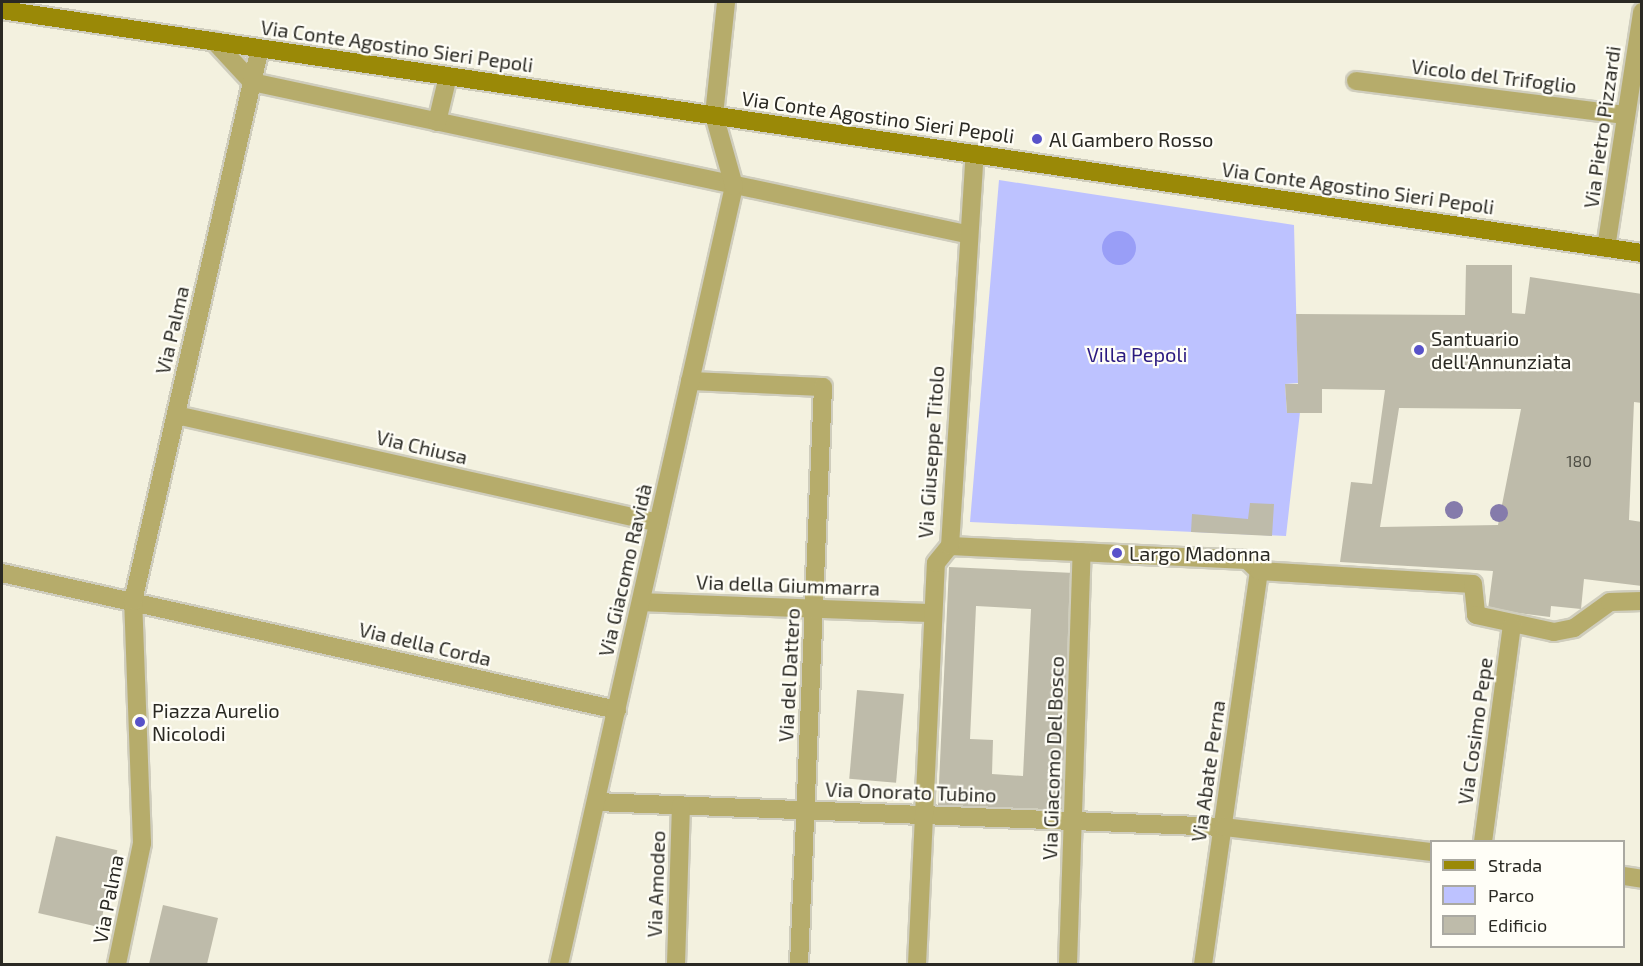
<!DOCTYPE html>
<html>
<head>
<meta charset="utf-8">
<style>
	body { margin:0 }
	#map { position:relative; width:1643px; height:966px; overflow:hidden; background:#f3f1df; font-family:"Exo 2",sans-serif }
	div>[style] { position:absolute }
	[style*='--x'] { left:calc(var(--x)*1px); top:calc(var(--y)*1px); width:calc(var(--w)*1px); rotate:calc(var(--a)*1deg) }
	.green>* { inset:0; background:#bdc2ff }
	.water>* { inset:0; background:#999ef7 }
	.round { border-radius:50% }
	.building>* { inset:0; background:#bebbaa; transform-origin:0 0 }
	.roads { filter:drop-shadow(2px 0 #cfcdbd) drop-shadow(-2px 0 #cfcdbd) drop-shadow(0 2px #cfcdbd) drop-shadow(0 -2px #cfcdbd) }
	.street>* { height:18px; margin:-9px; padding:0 9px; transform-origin:9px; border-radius:9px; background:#b6ac6b }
	.secondary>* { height:18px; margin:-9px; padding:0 9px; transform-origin:9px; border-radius:9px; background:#9a8907 }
	.trees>* { width:18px; height:18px; margin:-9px; border-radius:50%; background:#857bab }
	.dots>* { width:16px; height:16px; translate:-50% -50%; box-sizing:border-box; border:3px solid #fffef7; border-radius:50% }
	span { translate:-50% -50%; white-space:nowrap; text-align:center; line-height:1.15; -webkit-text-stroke:4.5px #fffef7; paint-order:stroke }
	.number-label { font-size:16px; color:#4f4e45 }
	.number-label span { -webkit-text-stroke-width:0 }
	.street-label { font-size:20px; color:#2a2923 }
	.poi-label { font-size:20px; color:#2a2923 }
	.left { translate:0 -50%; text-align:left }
	.park-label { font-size:20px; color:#2b1a80 }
	.frame { position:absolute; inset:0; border:3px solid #2a2923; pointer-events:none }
	.legend { position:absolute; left:1430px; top:840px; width:195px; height:108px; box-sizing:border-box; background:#fffef7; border:2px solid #aaa9a2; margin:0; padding:8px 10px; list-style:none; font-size:18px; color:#2a2923 }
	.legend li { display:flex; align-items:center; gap:12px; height:30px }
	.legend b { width:30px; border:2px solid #aaa9a2 }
</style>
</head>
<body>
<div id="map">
	<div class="green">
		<div style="clip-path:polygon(999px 180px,1294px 225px,1298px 383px,1285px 384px,1287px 413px,1300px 412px,1286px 536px,970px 522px)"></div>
	</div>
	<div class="water">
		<div class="round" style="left:1102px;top:231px;width:34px;height:34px"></div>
	</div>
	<div class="building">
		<div style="clip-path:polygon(evenodd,1466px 265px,1512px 265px,1512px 313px,1525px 314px,1530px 277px,1642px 294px,1642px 403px,1634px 402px,1629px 520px,1642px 522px,1642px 586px,1584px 579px,1581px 609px,1551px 606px,1550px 617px,1488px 609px,1493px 571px,1340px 562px,1351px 482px,1372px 484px,1385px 390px,1322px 389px,1322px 413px,1287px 413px,1285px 384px,1298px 384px,1296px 314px,1465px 315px,1466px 265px,1399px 408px,1521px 409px,1498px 525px,1380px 527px,1399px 408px)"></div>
		<div style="clip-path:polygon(1250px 503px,1274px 504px,1272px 536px,1191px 532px,1192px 514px,1248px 519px)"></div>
		<div style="clip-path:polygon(evenodd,949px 567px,1074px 573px,1063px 811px,938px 805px,949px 567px,976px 606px,1031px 609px,1023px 776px,992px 774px,993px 740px,970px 739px,976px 606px)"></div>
		<div style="left:857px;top:690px;width:47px;height:89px;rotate:5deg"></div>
		<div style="left:56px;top:836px;width:63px;height:79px;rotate:13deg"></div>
		<div style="clip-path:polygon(163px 905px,218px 918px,207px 964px,149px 964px)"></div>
	</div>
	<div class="roads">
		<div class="street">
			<div style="--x:214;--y:41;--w:56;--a:47.2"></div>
			<div style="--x:252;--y:82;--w:730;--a:12.02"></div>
			<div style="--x:1356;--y:81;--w:272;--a:7.2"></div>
			<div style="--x:437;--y:122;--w:47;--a:-76.6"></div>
			<div style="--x:1606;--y:248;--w:239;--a:-81.3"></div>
			<div style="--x:690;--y:381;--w:133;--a:2.6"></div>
			<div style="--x:823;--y:387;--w:577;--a:92.38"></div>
			<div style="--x:176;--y:415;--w:494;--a:12.6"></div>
			<div style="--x:950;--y:546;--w:297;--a:2.7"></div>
			<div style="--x:1247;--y:560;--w:16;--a:43"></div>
			<div style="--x:1259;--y:571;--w:397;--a:98.1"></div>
			<div style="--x:1259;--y:571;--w:214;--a:3.5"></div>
			<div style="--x:1473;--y:584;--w:31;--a:84"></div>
			<div style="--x:1476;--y:615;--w:80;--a:12.3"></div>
			<div style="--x:1554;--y:632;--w:20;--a:-11"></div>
			<div style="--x:1574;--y:628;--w:44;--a:-35.8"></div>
			<div style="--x:1610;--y:602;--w:32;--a:-2"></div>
			<div style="--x:2;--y:573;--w:630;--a:12.56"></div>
			<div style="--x:641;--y:602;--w:292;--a:2.2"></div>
			<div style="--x:596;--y:802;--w:628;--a:2.28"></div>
			<div style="--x:1224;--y:827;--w:209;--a:6.9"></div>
			<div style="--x:1483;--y:842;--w:218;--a:-82.4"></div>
			<div style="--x:1624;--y:876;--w:18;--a:9"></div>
			<div style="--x:117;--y:964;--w:124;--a:-78.3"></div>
			<div style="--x:142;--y:843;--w:242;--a:-92.1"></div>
			<div style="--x:133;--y:601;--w:567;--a:-77.07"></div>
			<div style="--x:559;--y:964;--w:797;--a:-77.32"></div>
			<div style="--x:734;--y:186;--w:74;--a:-105.7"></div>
			<div style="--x:714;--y:115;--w:114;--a:-83.9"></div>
			<div style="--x:676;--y:964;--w:158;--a:-88.2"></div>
			<div style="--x:917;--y:964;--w:401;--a:-87.3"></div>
			<div style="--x:936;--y:563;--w:22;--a:-51"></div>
			<div style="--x:950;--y:546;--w:393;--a:-86.4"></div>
			<div style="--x:1068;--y:964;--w:412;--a:-88.1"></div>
		</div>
		<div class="secondary">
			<div style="--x:2;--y:10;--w:1658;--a:8.43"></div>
		</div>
	</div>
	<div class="trees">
		<div style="left:1454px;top:510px"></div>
		<div style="left:1499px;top:513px"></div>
	</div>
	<div class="dots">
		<div style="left:1037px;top:139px;background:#5852c9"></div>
		<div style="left:1419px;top:350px;background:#5852c9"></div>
		<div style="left:1117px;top:553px;background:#5852c9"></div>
		<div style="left:140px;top:722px;background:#5852c9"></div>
	</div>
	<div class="number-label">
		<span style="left:1579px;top:461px">180</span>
	</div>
	<div class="street-label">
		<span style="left:397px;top:46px;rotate:8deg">Via Conte Agostino Sieri Pepoli</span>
		<span style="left:1494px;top:76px;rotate:7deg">Vicolo del Trifoglio</span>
		<span style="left:878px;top:117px;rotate:8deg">Via Conte Agostino Sieri Pepoli</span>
		<span style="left:1602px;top:127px;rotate:-82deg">Via Pietro Pizzardi</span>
		<span style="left:1358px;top:188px;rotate:8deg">Via Conte Agostino Sieri Pepoli</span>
		<span style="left:172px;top:330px;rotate:-77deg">Via Palma</span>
		<span style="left:422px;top:447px;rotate:13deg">Via Chiusa</span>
		<span style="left:931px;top:452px;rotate:-86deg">Via Giuseppe Titolo</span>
		<span style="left:625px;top:570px;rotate:-77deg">Via Giacomo Ravidà</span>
		<span style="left:788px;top:585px;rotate:2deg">Via della Giummarra</span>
		<span style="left:425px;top:644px;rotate:13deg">Via della Corda</span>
		<span style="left:789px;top:675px;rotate:-87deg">Via del Dattero</span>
		<span style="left:1475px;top:731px;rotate:-82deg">Via Cosimo Pepe</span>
		<span style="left:1053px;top:758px;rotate:-88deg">Via Giacomo Del Bosco</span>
		<span style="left:1208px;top:771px;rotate:-82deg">Via Abate Perna</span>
		<span style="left:911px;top:792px;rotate:2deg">Via Onorato Tubino</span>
		<span style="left:656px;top:884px;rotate:-88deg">Via Amodeo</span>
		<span style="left:108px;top:899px;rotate:-79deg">Via Palma</span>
	</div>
	<div class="poi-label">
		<span class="left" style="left:1049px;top:139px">Al Gambero Rosso</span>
		<span class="left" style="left:1431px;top:350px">Santuario<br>dell'Annunziata</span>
		<span class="left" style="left:1129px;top:553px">Largo Madonna</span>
		<span class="left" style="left:152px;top:722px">Piazza Aurelio<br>Nicolodi</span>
	</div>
	<div class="park-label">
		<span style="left:1137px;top:354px">Villa Pepoli</span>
	</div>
	<div class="frame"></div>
	<ul class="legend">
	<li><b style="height:8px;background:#9a8907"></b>Strada</li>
	<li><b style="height:16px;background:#bdc2ff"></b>Parco</li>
	<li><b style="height:16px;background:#bebbaa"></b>Edificio</li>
	</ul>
</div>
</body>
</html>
